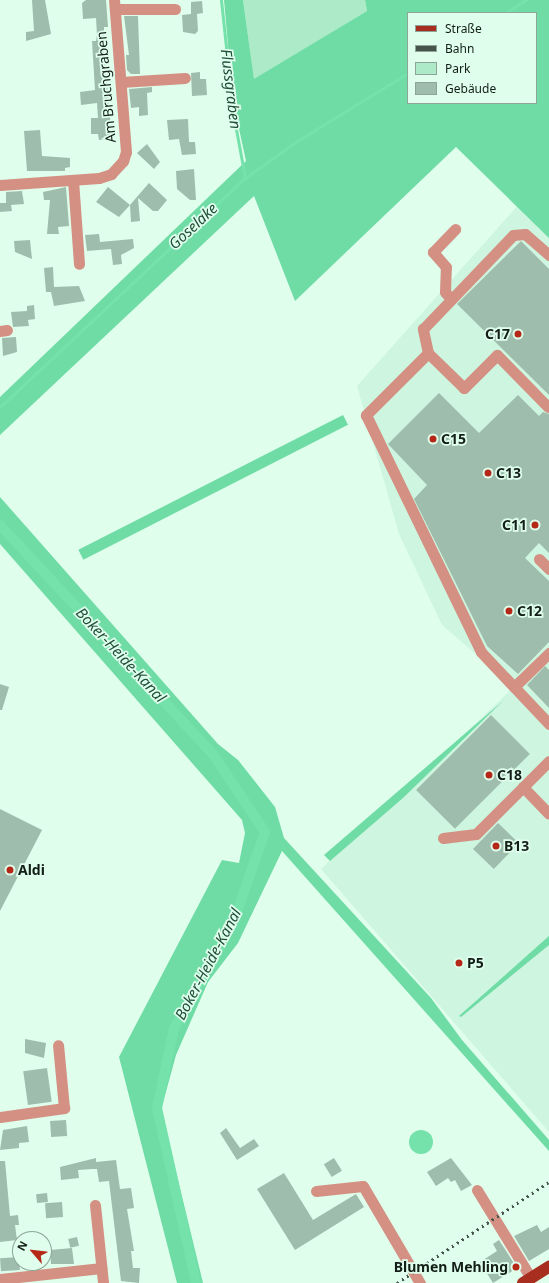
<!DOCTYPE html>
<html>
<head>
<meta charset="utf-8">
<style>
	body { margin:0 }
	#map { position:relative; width:549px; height:1283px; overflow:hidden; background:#dffeec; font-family:"Noto Sans",sans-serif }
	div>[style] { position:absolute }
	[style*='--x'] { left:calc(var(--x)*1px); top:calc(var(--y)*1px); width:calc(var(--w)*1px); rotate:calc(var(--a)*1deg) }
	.built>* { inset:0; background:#cef5df }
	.green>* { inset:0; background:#adebc8 }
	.forest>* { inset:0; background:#6fdca6; transform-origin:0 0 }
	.water>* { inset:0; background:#75e2ab }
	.round { border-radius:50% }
	.stream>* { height:3px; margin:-1.5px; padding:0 1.5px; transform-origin:1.5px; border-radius:1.5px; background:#75e2ab }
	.canal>* { height:10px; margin:-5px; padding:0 5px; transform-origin:5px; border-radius:5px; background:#75e2ab }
	.building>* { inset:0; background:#9fbdac; transform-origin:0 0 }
	.minor>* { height:11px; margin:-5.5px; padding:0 5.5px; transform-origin:5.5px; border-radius:5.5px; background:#d39083 }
	.major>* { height:12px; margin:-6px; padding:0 6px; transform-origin:6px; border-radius:6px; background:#a82f20 }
	.rail>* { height:3px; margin-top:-1.5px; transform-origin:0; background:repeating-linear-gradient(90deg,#45554c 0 2px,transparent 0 6px) }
	.dots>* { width:11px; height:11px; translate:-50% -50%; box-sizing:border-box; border:2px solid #dffeec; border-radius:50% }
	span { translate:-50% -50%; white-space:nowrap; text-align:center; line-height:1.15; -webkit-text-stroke:3.5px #dffeec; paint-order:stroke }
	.street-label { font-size:14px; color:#131e18 }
	.poi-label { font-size:14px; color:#131e18; font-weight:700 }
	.right { translate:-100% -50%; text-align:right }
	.left { translate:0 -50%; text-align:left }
	.water-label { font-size:15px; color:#204e38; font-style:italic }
	.legend { position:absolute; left:407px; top:12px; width:130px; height:92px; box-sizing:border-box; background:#dffeec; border:1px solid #8da497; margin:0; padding:5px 7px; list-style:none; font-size:12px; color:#131e18 }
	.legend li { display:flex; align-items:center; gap:8px; height:20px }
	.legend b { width:20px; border:1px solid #8da497 }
	.north { position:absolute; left:12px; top:1231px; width:40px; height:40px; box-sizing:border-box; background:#dffeec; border:1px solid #8da497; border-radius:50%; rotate:298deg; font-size:11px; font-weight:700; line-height:16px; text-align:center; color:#131e18 }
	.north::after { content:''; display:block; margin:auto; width:14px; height:18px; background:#b52817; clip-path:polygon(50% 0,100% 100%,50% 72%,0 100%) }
</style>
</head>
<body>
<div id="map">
	<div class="built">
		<div style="clip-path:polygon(520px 203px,549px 236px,549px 1132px,321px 869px,514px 687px,442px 625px,399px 534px,357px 386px)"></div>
	</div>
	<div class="green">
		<div style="clip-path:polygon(243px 0,365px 0,367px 11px,254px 80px)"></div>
	</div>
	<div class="forest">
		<div style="clip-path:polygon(evenodd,224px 0,243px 0,254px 79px,367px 11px,365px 0,549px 0,549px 238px,456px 147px,295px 301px,254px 196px,0 435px,0 397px,246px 161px,233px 101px,224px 0,408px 13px,536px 13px,536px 103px,408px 103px,408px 13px)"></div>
		<div style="left:343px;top:415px;width:11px;height:297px;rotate:63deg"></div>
		<div style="clip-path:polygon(0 497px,218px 744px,238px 760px,275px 807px,284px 838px,431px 998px,462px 1040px,549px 1140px,549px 1151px,282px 851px,238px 943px,208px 982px,176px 1055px,161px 1110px,203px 1283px,177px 1283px,119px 1057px,222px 860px,239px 863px,245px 833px,242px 820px,0 544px)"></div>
		<div style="clip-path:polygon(504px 700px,403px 798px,330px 861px,324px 855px)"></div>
		<div style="clip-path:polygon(549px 936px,549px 945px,461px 1017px,459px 1016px)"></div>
	</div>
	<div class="water">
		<div class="round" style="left:409px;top:1130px;width:24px;height:24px"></div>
	</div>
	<div class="stream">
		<div style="--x:221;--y:0;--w:114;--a:83.9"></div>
		<div style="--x:233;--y:113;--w:66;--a:79.5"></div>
		<div style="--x:505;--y:13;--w:25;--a:-32"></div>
		<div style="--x:0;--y:407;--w:335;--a:-43.1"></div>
		<div style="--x:245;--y:178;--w:64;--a:-35.4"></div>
		<div style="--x:297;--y:141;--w:130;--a:-31.5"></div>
	</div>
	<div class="canal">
		<div style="--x:0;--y:525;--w:313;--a:47.1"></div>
		<div style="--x:213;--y:754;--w:94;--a:56.3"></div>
		<div style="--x:265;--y:832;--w:96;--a:109.4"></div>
		<div style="--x:233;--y:923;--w:120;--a:119.3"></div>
		<div style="--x:174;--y:1028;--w:82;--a:102"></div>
		<div style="--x:157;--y:1108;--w:179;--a:77.4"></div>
	</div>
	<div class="building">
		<div style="clip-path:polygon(32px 0,45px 0,51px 34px,26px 41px,26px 32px,34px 31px)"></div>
		<div style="clip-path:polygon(86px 0,106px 0,108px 27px,104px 27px,104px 50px,112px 139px,99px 140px,98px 134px,91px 134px,91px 118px,98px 118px,97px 103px,81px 105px,80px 92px,95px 90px,92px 41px,96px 41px,97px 35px,96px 18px,83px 19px,82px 3px)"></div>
		<div style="clip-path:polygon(202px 1px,203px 13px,197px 14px,198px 31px,195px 34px,183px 32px,182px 15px,191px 14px,191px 2px)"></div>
		<div style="clip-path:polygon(124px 16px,138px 16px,140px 74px,131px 74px,127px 70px,126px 55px,129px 55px)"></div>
		<div style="clip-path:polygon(200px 72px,200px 79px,206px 79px,207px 95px,192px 96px,191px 73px)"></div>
		<div style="clip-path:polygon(152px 87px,152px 92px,147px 93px,148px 115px,139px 116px,139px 107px,131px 108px,129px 89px)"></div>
		<div style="clip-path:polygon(188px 119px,189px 142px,195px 142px,196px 154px,182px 155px,179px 139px,169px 140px,167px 120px)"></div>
		<div style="clip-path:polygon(40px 130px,42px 156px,70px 158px,70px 167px,65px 168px,65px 171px,27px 171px,24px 131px)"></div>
		<div style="clip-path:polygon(147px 144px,160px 162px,154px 169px,137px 153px)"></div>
		<div style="clip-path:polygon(194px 169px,196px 200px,190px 200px,177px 189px,176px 171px)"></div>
		<div style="clip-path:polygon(149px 183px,167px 200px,158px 211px,153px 211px,138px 198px,140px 221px,131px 222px,130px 205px)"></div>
		<div style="clip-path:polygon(66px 187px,69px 226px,58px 227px,59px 234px,47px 234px,50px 200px,44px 200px,43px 192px)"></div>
		<div style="clip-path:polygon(108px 187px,130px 205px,119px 217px,96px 202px)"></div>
		<div style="clip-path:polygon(22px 191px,24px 204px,11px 205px,12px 211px,0 212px,0 203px,6px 203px,6px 192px)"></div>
		<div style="clip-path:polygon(99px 234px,100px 242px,133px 239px,134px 248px,121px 255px,122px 264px,113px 265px,111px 249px,87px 251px,85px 235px)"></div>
		<div style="clip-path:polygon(30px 240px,32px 259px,15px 252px,14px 241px)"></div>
		<div style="clip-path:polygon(521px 241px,549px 269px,549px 395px,457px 304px)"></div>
		<div style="clip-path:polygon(53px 267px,54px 287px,79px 286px,85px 301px,54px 306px,51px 292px,46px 292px,44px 268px)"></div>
		<div style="clip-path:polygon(34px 305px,35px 319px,28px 320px,29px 326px,13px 327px,11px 312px,27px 311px,27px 306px)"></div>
		<div style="clip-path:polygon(16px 337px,17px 352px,3px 356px,2px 338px)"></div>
		<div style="clip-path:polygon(439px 393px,479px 433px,518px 395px,539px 416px,543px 412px,549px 414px,549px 553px,539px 543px,525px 558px,549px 581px,549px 642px,518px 674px,487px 646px,414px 499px,427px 485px,388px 444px)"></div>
		<div style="clip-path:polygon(545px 666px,549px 670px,549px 708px,527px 685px)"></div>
		<div style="clip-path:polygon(0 684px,9px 687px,2px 710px,0 710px)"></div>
		<div style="left:491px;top:715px;width:55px;height:106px;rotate:45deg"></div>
		<div style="clip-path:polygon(0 809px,42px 830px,0 911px)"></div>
		<div style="left:498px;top:823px;width:29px;height:36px;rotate:44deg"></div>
		<div style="clip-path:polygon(25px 1039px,46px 1043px,44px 1058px,25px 1053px)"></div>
		<div style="left:47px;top:1068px;width:34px;height:24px;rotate:82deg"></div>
		<div style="left:66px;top:1120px;width:16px;height:16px;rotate:86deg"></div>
		<div style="clip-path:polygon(27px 1126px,29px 1142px,19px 1143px,19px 1148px,0 1150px,3px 1130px)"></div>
		<div style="clip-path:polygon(226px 1128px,240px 1148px,254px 1139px,259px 1146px,237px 1160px,220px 1133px)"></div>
		<div style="clip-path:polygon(96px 1158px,96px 1162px,116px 1160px,120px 1189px,131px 1188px,134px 1208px,127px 1209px,134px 1251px,131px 1251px,133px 1268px,140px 1268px,139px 1283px,121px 1281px,109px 1181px,99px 1182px,97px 1169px,92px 1169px,78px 1170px,79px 1178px,61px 1180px,60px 1167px)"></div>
		<div style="left:334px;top:1158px;width:15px;height:12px;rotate:58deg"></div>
		<div style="clip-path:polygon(451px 1158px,472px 1185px,461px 1191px,455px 1180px,451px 1182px,448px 1178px,436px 1186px,427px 1172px)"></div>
		<div style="clip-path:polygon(0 1161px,5px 1161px,10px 1216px,18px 1215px,19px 1225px,15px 1225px,17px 1240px,0 1242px)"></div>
		<div style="clip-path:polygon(284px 1173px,313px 1220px,356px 1194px,364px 1207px,295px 1250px,257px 1189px)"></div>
		<div style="left:47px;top:1193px;width:9px;height:11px;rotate:84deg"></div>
		<div style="left:62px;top:1202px;width:15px;height:17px;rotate:86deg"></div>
		<div style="clip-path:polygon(537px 1225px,541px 1232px,549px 1227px,549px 1249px,529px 1261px,514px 1236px)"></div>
		<div style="left:77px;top:1237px;width:9px;height:9px;rotate:77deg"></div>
		<div style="clip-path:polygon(499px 1240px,517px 1268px,493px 1283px,480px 1262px,497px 1251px,493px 1244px)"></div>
		<div style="clip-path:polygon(72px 1248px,74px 1264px,51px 1264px,50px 1250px)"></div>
		<div style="left:19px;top:1257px;width:13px;height:19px;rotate:86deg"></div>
	</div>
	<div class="minor">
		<div style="--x:115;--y:9;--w:60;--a:0"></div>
		<div style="--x:121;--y:82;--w:64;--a:-3.6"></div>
		<div style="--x:73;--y:180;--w:84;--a:85.9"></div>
		<div style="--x:0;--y:185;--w:99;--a:-4"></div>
		<div style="--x:99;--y:178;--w:13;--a:-18"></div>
		<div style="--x:111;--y:174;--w:18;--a:-47"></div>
		<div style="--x:123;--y:161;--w:9;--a:-72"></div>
		<div style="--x:126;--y:152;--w:152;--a:-94.5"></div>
		<div style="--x:451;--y:299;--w:9;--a:-131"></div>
		<div style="--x:445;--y:292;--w:25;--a:-88"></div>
		<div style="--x:446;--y:267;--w:20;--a:-131"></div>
		<div style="--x:433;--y:252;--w:32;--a:-46"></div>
		<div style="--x:0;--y:331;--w:7;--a:-8"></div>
		<div style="--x:428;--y:353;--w:88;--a:135"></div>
		<div style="--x:366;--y:415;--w:263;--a:64.1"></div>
		<div style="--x:481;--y:652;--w:99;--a:46.6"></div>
		<div style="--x:548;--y:407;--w:73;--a:-134.4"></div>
		<div style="--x:497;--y:355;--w:47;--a:135"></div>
		<div style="--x:464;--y:388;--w:50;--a:-135.8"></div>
		<div style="--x:428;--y:353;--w:25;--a:-102"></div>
		<div style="--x:423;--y:329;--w:130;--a:-46.2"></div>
		<div style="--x:513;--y:235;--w:12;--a:-5"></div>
		<div style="--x:525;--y:234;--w:32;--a:41"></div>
		<div style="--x:539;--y:559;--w:14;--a:45"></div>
		<div style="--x:514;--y:687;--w:49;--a:-44.2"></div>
		<div style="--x:549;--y:761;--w:37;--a:135"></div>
		<div style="--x:523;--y:787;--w:37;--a:46"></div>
		<div style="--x:443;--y:838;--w:33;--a:-7"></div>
		<div style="--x:476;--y:834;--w:66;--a:-45"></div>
		<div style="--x:0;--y:1117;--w:65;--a:-8"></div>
		<div style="--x:64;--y:1108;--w:63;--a:-95.4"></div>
		<div style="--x:477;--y:1190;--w:103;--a:58.5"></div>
		<div style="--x:316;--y:1191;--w:47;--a:-6.1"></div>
		<div style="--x:363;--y:1186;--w:113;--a:59.6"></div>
		<div style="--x:95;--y:1205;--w:78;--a:84.1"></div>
		<div style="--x:0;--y:1279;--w:102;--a:-6.2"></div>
	</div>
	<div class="major">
		<div style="--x:523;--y:1283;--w:31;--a:-32"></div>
	</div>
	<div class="rail">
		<div style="--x:397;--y:1283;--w:182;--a:-33.6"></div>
	</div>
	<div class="dots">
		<div style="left:518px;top:334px;background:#b52817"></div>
		<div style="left:433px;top:439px;background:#b52817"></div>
		<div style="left:488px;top:473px;background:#b52817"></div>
		<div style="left:535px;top:525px;background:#b52817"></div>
		<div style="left:509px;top:611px;background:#b52817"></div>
		<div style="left:489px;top:775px;background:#b52817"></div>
		<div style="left:496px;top:846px;background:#b52817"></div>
		<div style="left:10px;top:870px;background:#b52817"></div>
		<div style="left:459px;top:963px;background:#b52817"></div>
		<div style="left:516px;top:1267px;background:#b52817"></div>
	</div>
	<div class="street-label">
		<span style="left:106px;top:87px;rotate:-95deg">Am Bruchgraben</span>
	</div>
	<div class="poi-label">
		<span class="right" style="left:510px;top:334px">C17</span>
		<span class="left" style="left:441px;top:439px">C15</span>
		<span class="left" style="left:496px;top:473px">C13</span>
		<span class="right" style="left:527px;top:525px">C11</span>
		<span class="left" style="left:517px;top:611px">C12</span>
		<span class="left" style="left:497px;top:775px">C18</span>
		<span class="left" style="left:504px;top:846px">B13</span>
		<span class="left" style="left:18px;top:870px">Aldi</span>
		<span class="left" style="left:467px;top:963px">P5</span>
		<span class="right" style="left:508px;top:1267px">Blumen Mehling</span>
	</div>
	<div class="water-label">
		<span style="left:231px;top:89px;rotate:83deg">Flussgraben</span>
		<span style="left:193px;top:226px;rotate:-43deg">Goselake</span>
		<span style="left:121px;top:655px;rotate:47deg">Boker-Heide-Kanal</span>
		<span style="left:208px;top:964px;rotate:-62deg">Boker-Heide-Kanal</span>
	</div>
	<ul class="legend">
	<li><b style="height:5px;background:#a82f20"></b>Straße</li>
	<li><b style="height:5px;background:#45554c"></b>Bahn</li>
	<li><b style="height:11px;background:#adebc8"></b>Park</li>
	<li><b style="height:11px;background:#9fbdac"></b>Gebäude</li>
	</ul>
	<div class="north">N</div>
</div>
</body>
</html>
